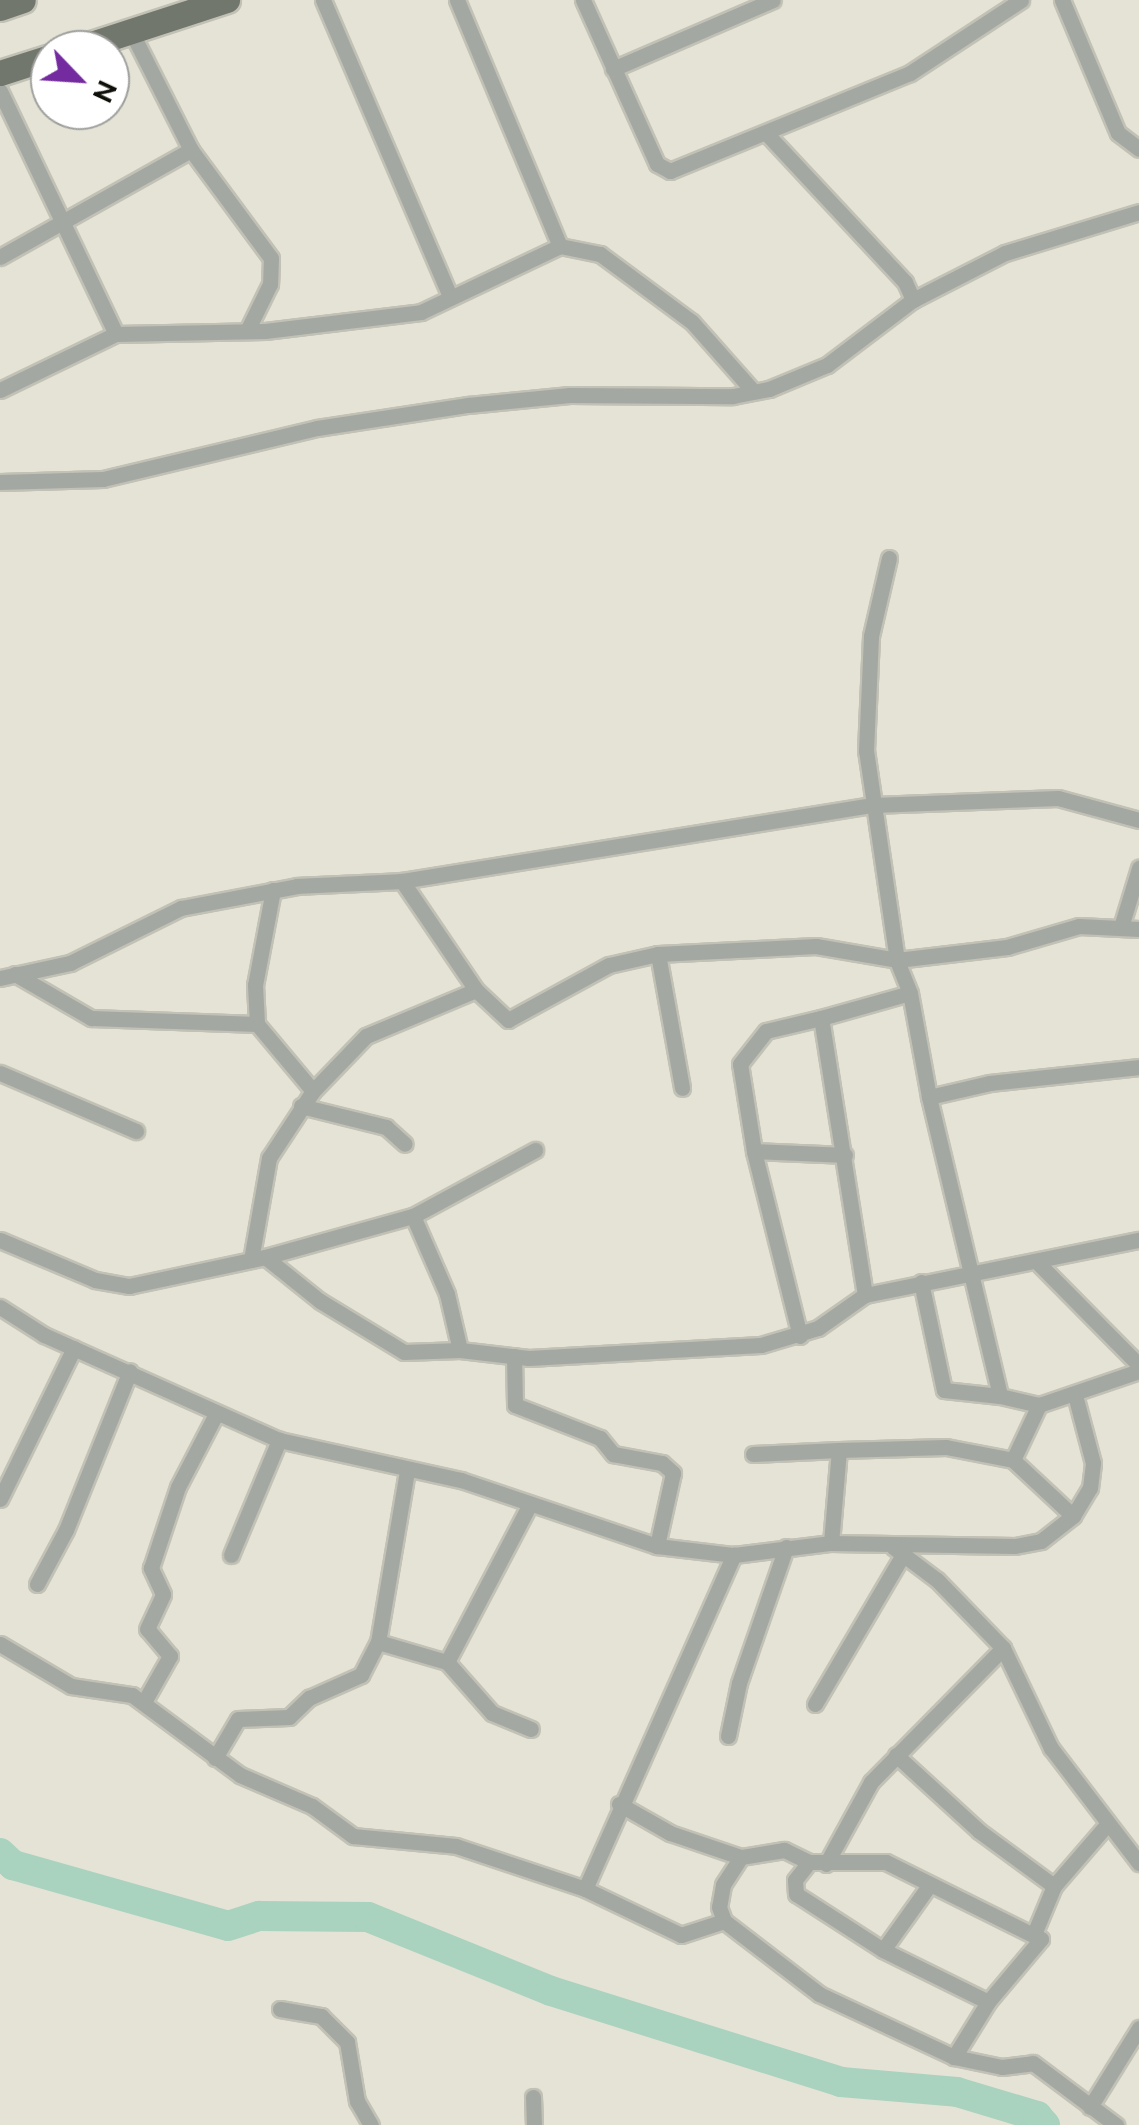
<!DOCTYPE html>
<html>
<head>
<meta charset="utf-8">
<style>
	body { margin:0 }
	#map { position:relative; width:1139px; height:2125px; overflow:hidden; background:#e4e3d5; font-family:Ubuntu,sans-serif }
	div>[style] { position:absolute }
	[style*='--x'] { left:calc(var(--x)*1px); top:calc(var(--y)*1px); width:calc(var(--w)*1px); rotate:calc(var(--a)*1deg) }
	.river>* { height:30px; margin:-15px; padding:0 15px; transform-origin:15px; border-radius:15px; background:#a9d2bf }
	.roads { filter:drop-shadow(2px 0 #c2c1b5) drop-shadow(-2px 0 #c2c1b5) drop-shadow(0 2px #c2c1b5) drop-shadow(0 -2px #c2c1b5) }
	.minor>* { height:15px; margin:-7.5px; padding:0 7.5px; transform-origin:7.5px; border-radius:7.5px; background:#a4a8a2 }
	.primary>* { height:25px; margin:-12.5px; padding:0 12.5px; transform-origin:12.5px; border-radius:12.5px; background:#71776d }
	span { translate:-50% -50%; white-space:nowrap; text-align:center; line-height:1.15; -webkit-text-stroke:10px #fff; paint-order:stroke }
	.north { position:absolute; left:30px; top:30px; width:100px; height:100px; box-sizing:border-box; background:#fff; border:2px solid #9f9f9d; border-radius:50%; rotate:115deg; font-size:28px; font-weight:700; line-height:40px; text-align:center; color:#0f0f0a }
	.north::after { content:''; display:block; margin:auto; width:35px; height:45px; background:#742b9f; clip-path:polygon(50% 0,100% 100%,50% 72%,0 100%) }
</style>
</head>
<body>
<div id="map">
	<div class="river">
		<div style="--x:0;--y:1853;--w:18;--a:43"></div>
		<div style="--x:13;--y:1865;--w:223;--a:15.8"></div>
		<div style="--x:228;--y:1926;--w:33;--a:-18"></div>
		<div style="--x:259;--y:1916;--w:109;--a:0.5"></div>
		<div style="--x:368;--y:1917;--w:197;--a:22"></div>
		<div style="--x:551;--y:1991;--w:304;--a:17.4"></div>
		<div style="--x:841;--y:2082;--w:116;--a:4.9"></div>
		<div style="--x:957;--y:2092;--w:84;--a:16.7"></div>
		<div style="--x:1037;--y:2116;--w:12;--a:48"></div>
	</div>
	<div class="roads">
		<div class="minor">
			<div style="--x:323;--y:0;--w:320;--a:66.8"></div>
			<div style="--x:457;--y:0;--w:267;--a:67.3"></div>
			<div style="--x:583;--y:0;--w:180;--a:65.7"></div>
			<div style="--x:657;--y:164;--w:15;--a:28"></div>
			<div style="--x:670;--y:171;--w:259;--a:-22.2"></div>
			<div style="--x:910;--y:73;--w:133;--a:-33.3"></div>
			<div style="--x:1062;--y:0;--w:144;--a:67.2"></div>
			<div style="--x:1118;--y:133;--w:26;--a:37"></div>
			<div style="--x:613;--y:69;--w:174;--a:-23.3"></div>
			<div style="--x:0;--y:91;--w:269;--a:64.5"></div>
			<div style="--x:766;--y:133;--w:204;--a:47"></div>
			<div style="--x:905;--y:282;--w:20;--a:66"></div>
			<div style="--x:191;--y:150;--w:134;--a:53.5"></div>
			<div style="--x:271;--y:258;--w:26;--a:92"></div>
			<div style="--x:270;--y:284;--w:52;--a:116.1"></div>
			<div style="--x:0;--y:257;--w:219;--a:-29.3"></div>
			<div style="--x:191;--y:150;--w:133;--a:-116.8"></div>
			<div style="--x:0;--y:390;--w:129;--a:-25.8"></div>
			<div style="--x:116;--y:334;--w:149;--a:-1.2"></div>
			<div style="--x:265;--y:331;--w:157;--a:-6.9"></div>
			<div style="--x:421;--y:312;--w:154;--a:-25.4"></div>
			<div style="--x:560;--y:246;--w:41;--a:11.3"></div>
			<div style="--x:600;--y:254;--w:114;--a:36.5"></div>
			<div style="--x:692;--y:322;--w:92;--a:48.5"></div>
			<div style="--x:0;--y:482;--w:103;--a:-1.7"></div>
			<div style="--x:103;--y:479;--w:220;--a:-13.4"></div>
			<div style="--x:317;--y:428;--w:153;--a:-8.7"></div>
			<div style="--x:468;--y:405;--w:102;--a:-5.6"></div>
			<div style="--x:570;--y:395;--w:163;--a:0.4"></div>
			<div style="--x:733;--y:396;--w:37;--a:-11"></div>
			<div style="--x:769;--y:389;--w:63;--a:-22.5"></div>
			<div style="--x:827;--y:365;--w:108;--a:-37.1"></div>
			<div style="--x:913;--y:300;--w:103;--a:-27.1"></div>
			<div style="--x:1005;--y:253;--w:140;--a:-17"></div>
			<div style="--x:402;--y:881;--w:477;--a:-9.2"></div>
			<div style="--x:873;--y:805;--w:185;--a:-2.2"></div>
			<div style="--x:1058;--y:798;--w:84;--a:15.2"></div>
			<div style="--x:273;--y:890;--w:97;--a:100.7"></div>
			<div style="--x:255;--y:985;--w:39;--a:87"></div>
			<div style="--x:257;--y:1024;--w:87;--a:50.1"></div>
			<div style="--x:1121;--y:927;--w:62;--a:-73"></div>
			<div style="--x:658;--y:954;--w:158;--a:-2.9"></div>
			<div style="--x:816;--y:946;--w:82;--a:9.8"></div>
			<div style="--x:897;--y:960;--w:211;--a:-98.4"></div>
			<div style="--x:866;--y:751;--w:115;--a:-87.5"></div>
			<div style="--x:871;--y:636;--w:80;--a:-77"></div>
			<div style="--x:15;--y:974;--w:88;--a:30.1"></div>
			<div style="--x:91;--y:1018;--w:166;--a:2.1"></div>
			<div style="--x:0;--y:978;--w:72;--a:-12.1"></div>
			<div style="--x:70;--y:963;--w:124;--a:-26.4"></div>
			<div style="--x:181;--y:908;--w:118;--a:-10.7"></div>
			<div style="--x:297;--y:886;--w:105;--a:-2.7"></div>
			<div style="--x:402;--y:881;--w:132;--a:55.8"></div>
			<div style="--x:910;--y:993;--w:35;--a:-112"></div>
			<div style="--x:897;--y:960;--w:111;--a:-6.7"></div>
			<div style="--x:1007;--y:947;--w:75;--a:-16.3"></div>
			<div style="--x:1079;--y:926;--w:60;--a:2.9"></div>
			<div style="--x:0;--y:1073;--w:148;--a:23.1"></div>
			<div style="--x:929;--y:1097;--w:307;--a:76.6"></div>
			<div style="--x:1000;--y:1396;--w:40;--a:13"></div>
			<div style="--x:1039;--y:1405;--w:106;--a:-18.8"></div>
			<div style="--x:301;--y:1106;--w:88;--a:13.9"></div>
			<div style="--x:386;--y:1127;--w:25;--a:42"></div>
			<div style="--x:754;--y:1151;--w:91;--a:2.5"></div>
			<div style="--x:413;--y:1216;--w:139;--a:-28.4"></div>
			<div style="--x:0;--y:1240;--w:103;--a:22.8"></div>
			<div style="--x:95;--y:1280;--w:35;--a:10"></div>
			<div style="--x:129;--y:1286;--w:139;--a:-12"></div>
			<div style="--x:265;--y:1257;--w:70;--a:38.7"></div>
			<div style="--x:320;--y:1301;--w:98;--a:31.3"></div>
			<div style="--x:404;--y:1352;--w:56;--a:-2"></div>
			<div style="--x:265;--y:1257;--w:154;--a:-15.5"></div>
			<div style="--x:413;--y:1216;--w:85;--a:66.4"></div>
			<div style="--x:447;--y:1294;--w:57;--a:76.9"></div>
			<div style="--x:460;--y:1350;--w:69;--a:6.6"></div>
			<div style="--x:529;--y:1358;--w:232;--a:-3.2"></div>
			<div style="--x:761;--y:1345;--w:59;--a:-16.6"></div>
			<div style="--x:818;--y:1328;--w:57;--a:-35.1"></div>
			<div style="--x:865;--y:1295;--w:279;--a:-11.4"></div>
			<div style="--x:251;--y:1260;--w:104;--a:-80"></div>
			<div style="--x:269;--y:1158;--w:80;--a:-56.7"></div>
			<div style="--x:313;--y:1091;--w:76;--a:-46.1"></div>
			<div style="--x:366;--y:1036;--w:119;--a:-22.7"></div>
			<div style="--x:476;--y:990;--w:44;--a:43.2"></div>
			<div style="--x:508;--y:1020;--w:115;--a:-28.6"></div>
			<div style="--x:609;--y:965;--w:50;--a:-12.7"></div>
			<div style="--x:658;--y:954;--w:136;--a:79.8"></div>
			<div style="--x:1039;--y:1264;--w:142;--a:45.3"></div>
			<div style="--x:921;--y:1282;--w:110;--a:78"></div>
			<div style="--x:944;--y:1390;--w:56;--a:6.1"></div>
			<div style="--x:865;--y:1295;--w:280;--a:-99"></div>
			<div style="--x:821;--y:1018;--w:92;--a:-15.7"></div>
			<div style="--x:910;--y:993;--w:106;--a:79.6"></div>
			<div style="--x:929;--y:1097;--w:63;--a:-12.9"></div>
			<div style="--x:990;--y:1083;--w:150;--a:-6.1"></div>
			<div style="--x:0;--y:1307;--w:52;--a:32.5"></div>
			<div style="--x:44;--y:1335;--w:257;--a:24.1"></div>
			<div style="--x:279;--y:1440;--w:186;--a:12.4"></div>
			<div style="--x:461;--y:1480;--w:207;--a:18.6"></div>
			<div style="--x:657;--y:1546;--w:78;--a:6.7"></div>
			<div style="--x:734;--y:1555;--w:98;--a:-7.1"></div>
			<div style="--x:831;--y:1543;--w:184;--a:0.9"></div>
			<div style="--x:1015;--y:1546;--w:26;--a:-11"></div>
			<div style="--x:1041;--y:1541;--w:41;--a:-38"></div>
			<div style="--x:1073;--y:1516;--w:33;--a:-59"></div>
			<div style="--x:1090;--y:1488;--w:25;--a:-83"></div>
			<div style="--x:1093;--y:1463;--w:70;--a:-104.8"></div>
			<div style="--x:800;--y:1336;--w:191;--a:-104"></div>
			<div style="--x:754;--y:1151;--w:88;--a:-99.1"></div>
			<div style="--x:740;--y:1064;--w:42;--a:-51.8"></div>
			<div style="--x:766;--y:1031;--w:57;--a:-13.3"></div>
			<div style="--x:514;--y:1356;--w:49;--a:88.8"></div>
			<div style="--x:515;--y:1405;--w:91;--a:21.2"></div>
			<div style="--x:600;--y:1438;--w:21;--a:51"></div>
			<div style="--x:613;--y:1454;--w:50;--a:10.4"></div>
			<div style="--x:662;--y:1463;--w:15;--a:42"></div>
			<div style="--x:673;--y:1473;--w:75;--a:102.4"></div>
			<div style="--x:753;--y:1454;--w:86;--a:-2.7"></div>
			<div style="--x:1013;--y:1460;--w:82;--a:43"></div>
			<div style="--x:407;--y:1471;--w:173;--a:99.6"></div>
			<div style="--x:378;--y:1642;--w:72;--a:16.2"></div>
			<div style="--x:447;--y:1662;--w:68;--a:48.6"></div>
			<div style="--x:492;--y:1713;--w:42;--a:22.3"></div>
			<div style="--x:0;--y:1499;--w:168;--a:-63.9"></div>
			<div style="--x:831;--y:1543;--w:93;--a:-85.1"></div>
			<div style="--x:839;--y:1450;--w:107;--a:-1.6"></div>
			<div style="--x:946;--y:1447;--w:68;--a:11"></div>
			<div style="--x:1013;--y:1460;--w:61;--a:-64.7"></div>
			<div style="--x:231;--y:1555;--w:125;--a:-67.3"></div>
			<div style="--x:37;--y:1584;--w:61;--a:-61.8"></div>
			<div style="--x:66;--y:1530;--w:171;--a:-68.1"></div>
			<div style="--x:0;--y:1644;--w:82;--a:30.6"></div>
			<div style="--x:71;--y:1686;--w:62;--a:8.4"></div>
			<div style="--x:132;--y:1695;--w:134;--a:36.5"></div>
			<div style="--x:240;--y:1775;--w:78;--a:23.3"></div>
			<div style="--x:312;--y:1806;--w:51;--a:36.2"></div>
			<div style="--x:353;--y:1836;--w:103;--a:5.5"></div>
			<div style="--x:456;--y:1846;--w:136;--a:18.4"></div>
			<div style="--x:585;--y:1889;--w:366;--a:-66"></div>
			<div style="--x:1003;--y:1648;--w:111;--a:64.4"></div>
			<div style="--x:1051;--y:1748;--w:145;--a:52.6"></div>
			<div style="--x:447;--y:1662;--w:178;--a:-62.3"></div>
			<div style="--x:144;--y:1702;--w:53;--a:-60.5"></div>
			<div style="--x:170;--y:1656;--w:35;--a:-130"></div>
			<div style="--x:147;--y:1629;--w:38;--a:-65"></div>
			<div style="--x:163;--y:1594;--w:29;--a:-115"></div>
			<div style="--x:151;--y:1568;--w:85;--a:-71.6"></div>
			<div style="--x:178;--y:1487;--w:82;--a:-62.5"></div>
			<div style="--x:815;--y:1704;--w:175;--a:-59.5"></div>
			<div style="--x:728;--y:1736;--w:54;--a:-78.3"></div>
			<div style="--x:739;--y:1683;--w:144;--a:-70.9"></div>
			<div style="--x:896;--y:1755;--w:113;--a:42.5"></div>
			<div style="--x:979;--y:1831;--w:93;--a:36.3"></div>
			<div style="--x:215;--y:1758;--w:45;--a:-59.5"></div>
			<div style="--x:238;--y:1719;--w:51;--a:-2.2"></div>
			<div style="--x:289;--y:1717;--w:28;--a:-44"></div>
			<div style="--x:309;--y:1698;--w:57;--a:-23.9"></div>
			<div style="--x:361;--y:1675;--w:37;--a:-63"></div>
			<div style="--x:619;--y:1804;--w:59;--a:29.6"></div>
			<div style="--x:670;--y:1833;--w:75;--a:18.7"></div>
			<div style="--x:809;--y:1862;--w:28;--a:-154"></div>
			<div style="--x:784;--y:1850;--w:44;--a:170.8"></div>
			<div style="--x:741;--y:1857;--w:33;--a:123"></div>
			<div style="--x:723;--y:1885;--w:22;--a:100"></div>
			<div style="--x:719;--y:1907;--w:15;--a:70"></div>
			<div style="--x:724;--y:1921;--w:120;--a:37.5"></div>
			<div style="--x:819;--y:1994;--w:149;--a:25"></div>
			<div style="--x:954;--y:2057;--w:49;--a:11.8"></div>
			<div style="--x:1002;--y:2067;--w:31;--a:-7"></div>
			<div style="--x:1033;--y:2063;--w:104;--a:36.8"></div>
			<div style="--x:826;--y:1864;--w:94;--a:-61.2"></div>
			<div style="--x:871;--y:1782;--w:188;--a:-45.4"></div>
			<div style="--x:1003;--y:1648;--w:95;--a:-134.1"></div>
			<div style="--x:937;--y:1580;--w:55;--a:-143.1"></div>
			<div style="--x:928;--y:1887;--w:77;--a:125.5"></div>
			<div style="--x:883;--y:1950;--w:117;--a:26.3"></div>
			<div style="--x:585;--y:1889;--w:106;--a:25.6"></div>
			<div style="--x:681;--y:1935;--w:45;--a:-18"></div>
			<div style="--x:1034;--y:1934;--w:52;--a:-67.4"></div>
			<div style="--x:1054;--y:1886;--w:78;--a:-49.2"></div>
			<div style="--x:883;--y:1950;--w:103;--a:-147.2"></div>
			<div style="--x:796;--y:1894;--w:14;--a:-94"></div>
			<div style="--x:795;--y:1880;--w:23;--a:-52"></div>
			<div style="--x:809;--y:1862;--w:77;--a:0"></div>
			<div style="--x:886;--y:1862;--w:173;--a:26.4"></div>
			<div style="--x:1041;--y:1939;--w:82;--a:130.1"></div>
			<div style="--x:988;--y:2002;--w:65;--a:121.7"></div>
			<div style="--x:280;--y:2009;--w:42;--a:9.7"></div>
			<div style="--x:321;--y:2016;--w:37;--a:45"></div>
			<div style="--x:347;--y:2042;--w:60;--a:80.4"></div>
			<div style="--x:357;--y:2101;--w:28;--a:60"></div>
			<div style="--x:533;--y:2097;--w:28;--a:88"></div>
			<div style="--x:1090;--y:2107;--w:93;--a:-58.2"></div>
		</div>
		<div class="primary">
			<div style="--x:0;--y:8;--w:24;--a:-19"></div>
			<div style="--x:73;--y:50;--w:162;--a:-18"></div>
			<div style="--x:0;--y:73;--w:52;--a:-17.7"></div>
		</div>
	</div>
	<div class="north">N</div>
</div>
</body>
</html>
